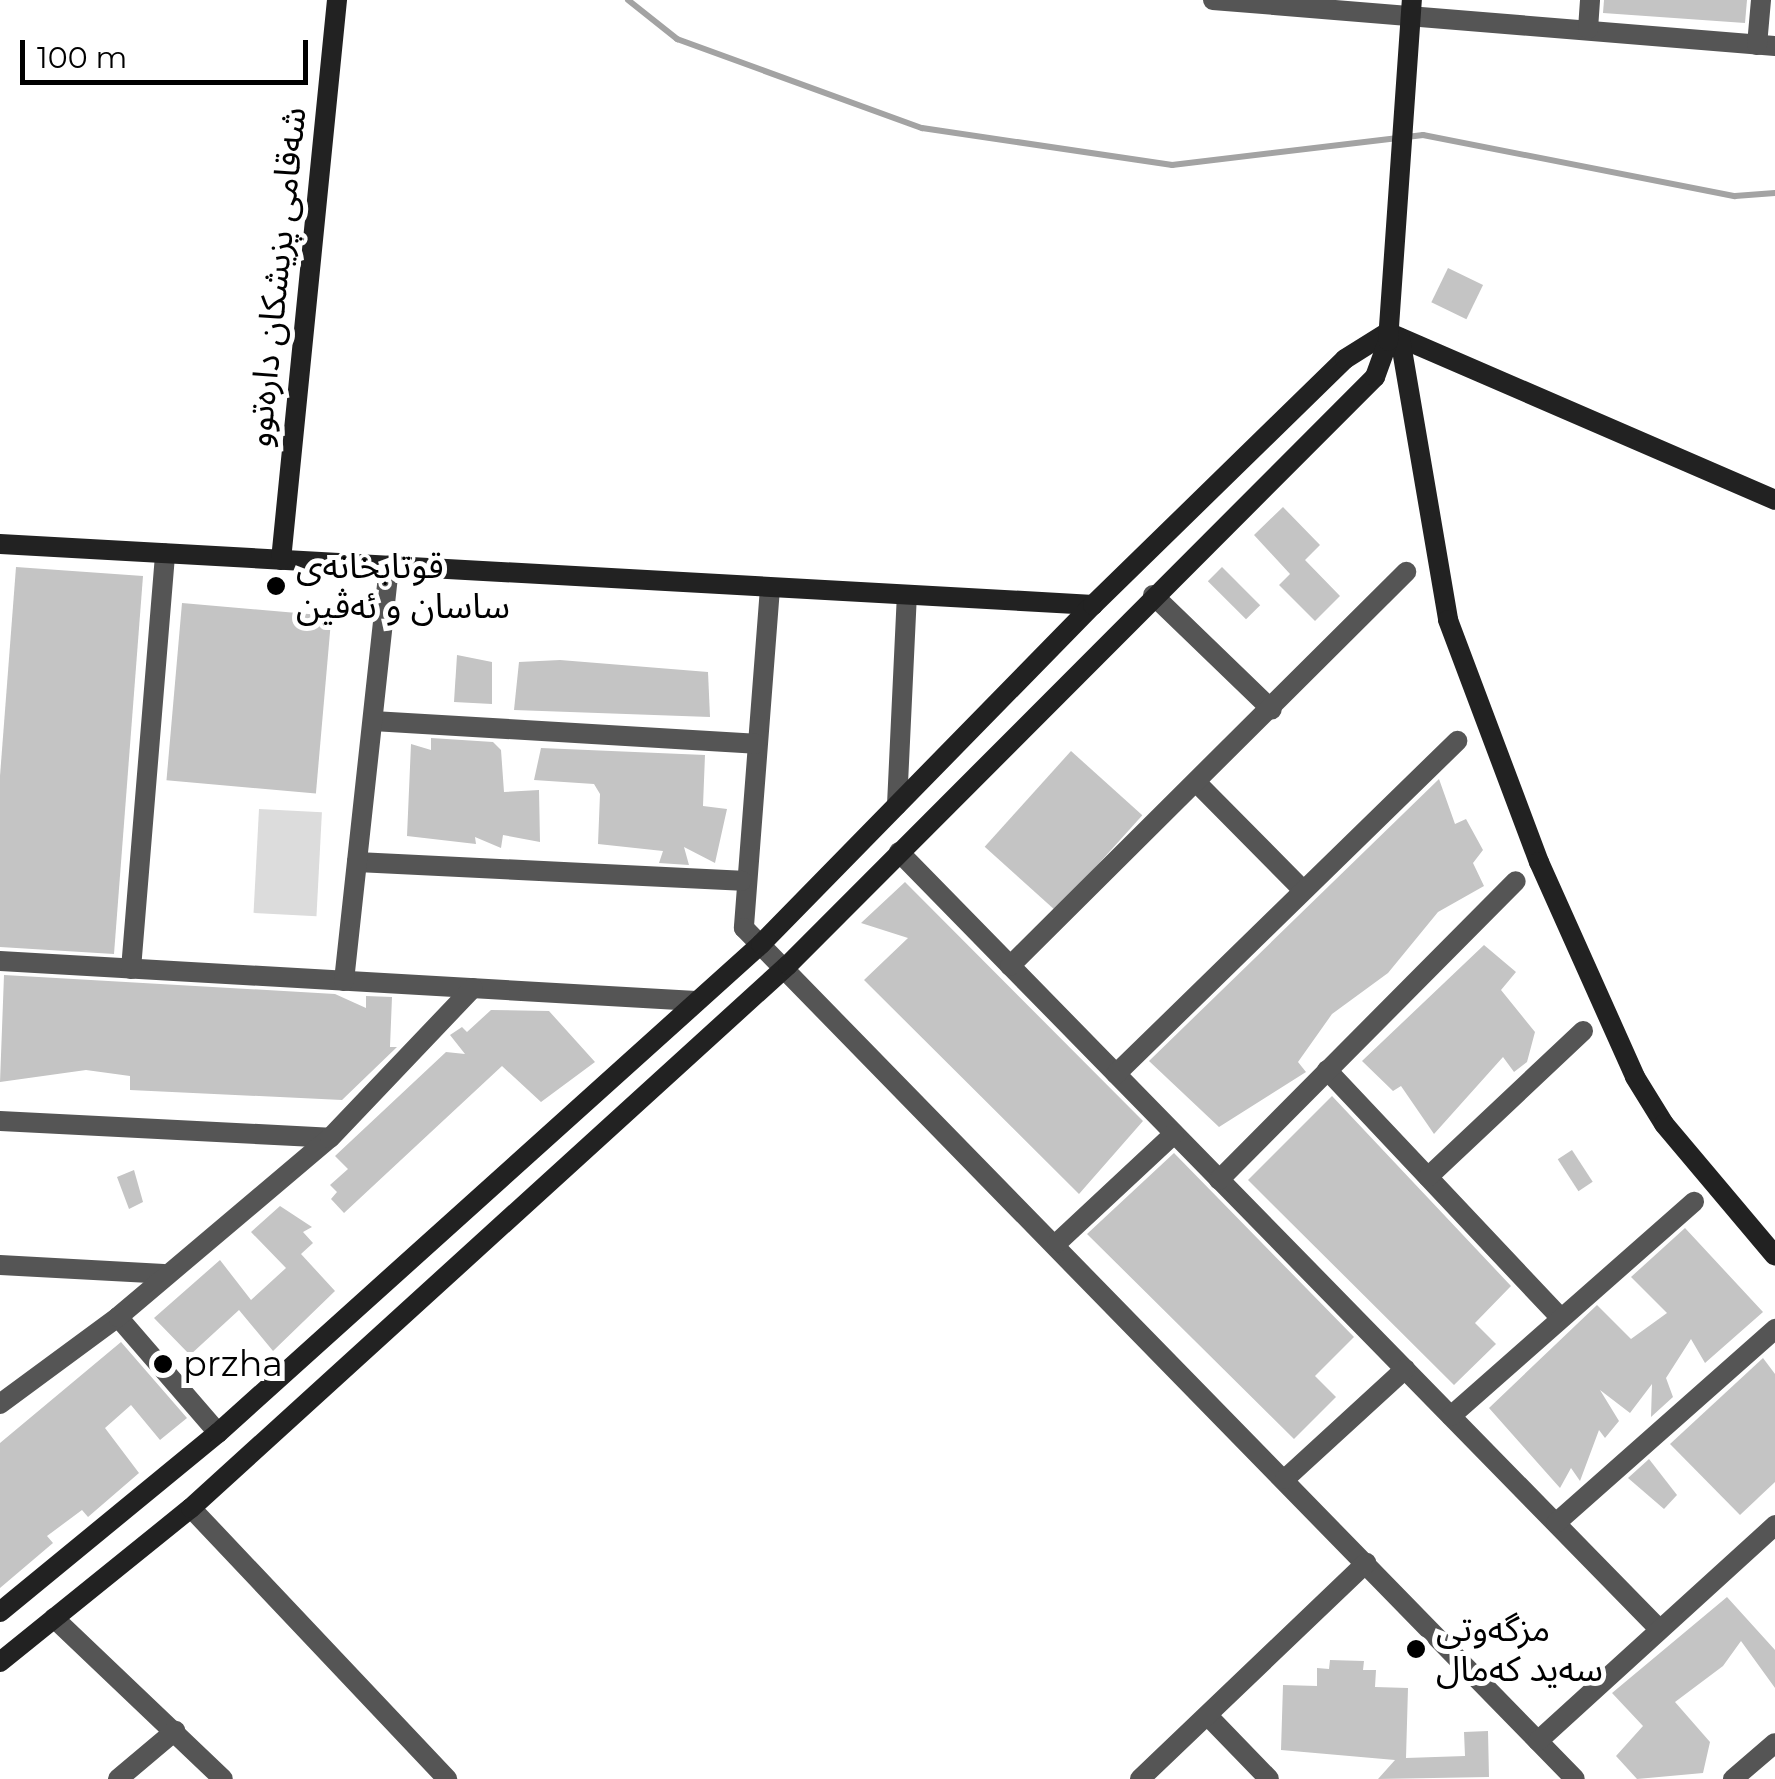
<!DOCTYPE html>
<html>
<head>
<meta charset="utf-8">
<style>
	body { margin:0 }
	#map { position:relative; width:1775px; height:1779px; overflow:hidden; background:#fff; font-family:Montserrat,"Noto Sans Arabic",sans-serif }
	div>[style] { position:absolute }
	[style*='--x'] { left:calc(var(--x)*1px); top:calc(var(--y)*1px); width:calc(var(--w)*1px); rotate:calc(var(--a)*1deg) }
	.green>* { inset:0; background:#dcdcdc; transform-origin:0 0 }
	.stream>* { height:6px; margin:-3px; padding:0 3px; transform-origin:3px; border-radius:3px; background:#a3a3a3 }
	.building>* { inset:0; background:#c4c4c4; transform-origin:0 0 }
	.street>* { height:20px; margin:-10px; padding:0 10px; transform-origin:10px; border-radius:10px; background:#555 }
	.secondary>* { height:20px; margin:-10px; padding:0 10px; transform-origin:10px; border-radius:10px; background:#222 }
	.dots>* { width:28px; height:28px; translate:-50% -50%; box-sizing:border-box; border:5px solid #fff; border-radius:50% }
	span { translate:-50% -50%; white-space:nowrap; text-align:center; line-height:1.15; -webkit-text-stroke:10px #fff; paint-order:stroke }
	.street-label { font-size:35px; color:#000 }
	.poi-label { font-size:35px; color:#000 }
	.left { translate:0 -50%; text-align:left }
	.scale { position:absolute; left:20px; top:40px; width:288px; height:45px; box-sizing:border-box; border:5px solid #000; border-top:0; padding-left:12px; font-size:30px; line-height:35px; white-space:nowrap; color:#000; -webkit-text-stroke:8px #fff; paint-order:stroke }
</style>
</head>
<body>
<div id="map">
	<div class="green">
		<div style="left:259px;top:809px;width:63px;height:104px;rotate:3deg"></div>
	</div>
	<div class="stream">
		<div style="--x:628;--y:0;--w:63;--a:38.5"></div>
		<div style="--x:677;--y:39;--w:261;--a:20"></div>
		<div style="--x:922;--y:128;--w:253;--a:8.4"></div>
		<div style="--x:1172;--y:165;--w:253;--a:-6.8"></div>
		<div style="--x:1423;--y:135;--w:318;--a:11.1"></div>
		<div style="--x:1735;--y:196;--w:40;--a:-4.3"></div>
	</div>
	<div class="building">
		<div style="clip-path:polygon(1604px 0,1747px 0,1745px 23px,1603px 13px)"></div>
		<div style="left:1448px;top:268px;width:39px;height:38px;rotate:26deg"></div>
		<div style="clip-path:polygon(1283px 507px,1320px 545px,1305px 560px,1340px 596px,1315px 621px,1279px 585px,1290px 574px,1254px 535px)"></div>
		<div style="clip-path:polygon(16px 567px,143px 576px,114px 954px,0 947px,0 776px)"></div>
		<div style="left:1222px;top:567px;width:54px;height:20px;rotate:45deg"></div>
		<div style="left:182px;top:603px;width:150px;height:178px;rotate:5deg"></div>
		<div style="clip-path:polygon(457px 655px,492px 662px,492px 704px,454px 702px)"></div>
		<div style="clip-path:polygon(560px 660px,708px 672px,710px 717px,514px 710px,519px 662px)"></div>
		<div style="clip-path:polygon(431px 738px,493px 742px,501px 750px,504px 792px,539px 790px,540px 842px,503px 835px,501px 848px,475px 837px,476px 844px,407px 836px,411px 744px,431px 750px)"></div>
		<div style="clip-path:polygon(541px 748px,705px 755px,703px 806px,727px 809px,715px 863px,684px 847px,689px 865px,659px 863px,663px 851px,598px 844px,600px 794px,594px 784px,534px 780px)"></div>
		<div style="left:1071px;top:751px;width:96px;height:129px;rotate:42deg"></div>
		<div style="clip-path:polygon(1439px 779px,1455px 824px,1466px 819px,1483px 850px,1473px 863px,1484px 886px,1438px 912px,1388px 973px,1332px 1014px,1298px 1062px,1306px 1072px,1219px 1127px,1149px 1061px)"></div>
		<div style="clip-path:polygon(905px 882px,1143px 1121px,1079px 1194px,864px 980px,908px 938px,861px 923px)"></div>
		<div style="clip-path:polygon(1484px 945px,1516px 972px,1501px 990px,1535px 1032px,1527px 1062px,1514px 1072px,1503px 1057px,1434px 1134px,1401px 1086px,1393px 1091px,1362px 1061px)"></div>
		<div style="clip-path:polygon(4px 975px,335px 994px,366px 1008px,366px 996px,392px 997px,390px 1047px,397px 1047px,342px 1100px,130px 1090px,130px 1076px,86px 1070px,0 1082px)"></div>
		<div style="clip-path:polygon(491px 1010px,549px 1011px,595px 1062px,541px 1102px,502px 1066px,344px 1213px,331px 1199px,337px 1192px,330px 1185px,348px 1169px,335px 1156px,446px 1052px,465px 1054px,450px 1035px,462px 1027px,467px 1032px)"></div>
		<div style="clip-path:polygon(1332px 1096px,1511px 1286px,1475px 1323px,1496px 1344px,1454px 1385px,1248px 1180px)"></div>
		<div style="left:1572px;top:1150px;width:38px;height:17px;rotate:57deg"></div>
		<div style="clip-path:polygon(1174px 1153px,1354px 1337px,1315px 1376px,1336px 1397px,1294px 1439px,1087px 1234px)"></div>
		<div style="clip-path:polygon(134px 1170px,143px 1202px,129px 1209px,117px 1177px)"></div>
		<div style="clip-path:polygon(280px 1206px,312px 1227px,303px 1232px,313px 1243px,301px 1254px,335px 1291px,273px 1351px,239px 1310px,190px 1355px,154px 1318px,220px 1260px,251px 1300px,286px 1268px,251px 1232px)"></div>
		<div style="clip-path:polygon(1685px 1228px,1763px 1312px,1705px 1363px,1691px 1339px,1666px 1378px,1673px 1397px,1651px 1417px,1652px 1384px,1630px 1413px,1600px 1390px,1619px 1421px,1605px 1438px,1599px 1430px,1580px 1481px,1571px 1468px,1560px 1488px,1489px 1408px,1597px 1305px,1631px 1339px,1667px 1313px,1631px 1277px)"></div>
		<div style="clip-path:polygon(121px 1342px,187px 1418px,160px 1440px,131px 1405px,105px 1428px,139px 1473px,88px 1517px,82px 1510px,47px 1536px,53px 1543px,0 1588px,0 1443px)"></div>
		<div style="clip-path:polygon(1763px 1358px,1775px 1374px,1775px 1482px,1740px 1515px,1670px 1444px)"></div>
		<div style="clip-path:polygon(1649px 1459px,1677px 1495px,1664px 1509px,1628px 1478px)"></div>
		<div style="clip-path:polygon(1727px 1597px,1775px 1650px,1775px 1688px,1741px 1641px,1723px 1666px,1675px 1702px,1710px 1742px,1703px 1773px,1637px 1779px,1616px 1756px,1643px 1726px,1612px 1693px)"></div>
		<div style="clip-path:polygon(1330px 1660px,1364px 1661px,1363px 1670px,1376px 1670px,1375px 1687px,1408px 1688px,1406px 1758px,1465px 1756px,1464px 1732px,1488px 1731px,1489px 1777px,1378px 1779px,1395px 1760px,1281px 1750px,1283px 1685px,1317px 1686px,1317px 1668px,1329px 1669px)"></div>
	</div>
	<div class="street">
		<div style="--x:1213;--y:0;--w:564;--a:4.68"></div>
		<div style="--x:1588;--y:29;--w:29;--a:-86"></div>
		<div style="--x:1757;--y:45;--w:45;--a:-84.9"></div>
		<div style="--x:770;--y:588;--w:341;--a:94.4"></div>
		<div style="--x:744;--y:928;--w:1189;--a:45.68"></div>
		<div style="--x:1153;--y:595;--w:165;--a:44"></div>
		<div style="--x:373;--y:721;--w:383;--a:3.4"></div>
		<div style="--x:1197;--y:783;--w:148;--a:45.3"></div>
		<div style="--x:897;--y:805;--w:210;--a:-87.3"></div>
		<div style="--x:899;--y:852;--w:1087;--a:45.63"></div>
		<div style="--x:357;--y:862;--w:385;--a:2.8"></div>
		<div style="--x:0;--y:961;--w:697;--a:3.29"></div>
		<div style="--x:1010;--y:966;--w:559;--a:-44.85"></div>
		<div style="--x:131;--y:969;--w:417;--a:-85.3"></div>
		<div style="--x:344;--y:981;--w:418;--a:-83.8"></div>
		<div style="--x:1327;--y:1070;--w:340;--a:46.7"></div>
		<div style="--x:1116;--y:1074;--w:477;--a:-44.3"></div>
		<div style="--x:0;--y:1121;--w:330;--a:2.9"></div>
		<div style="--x:1428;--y:1177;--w:213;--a:-43.3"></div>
		<div style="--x:1219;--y:1180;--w:421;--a:-45.2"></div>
		<div style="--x:1057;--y:1243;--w:160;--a:-43"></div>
		<div style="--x:0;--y:1265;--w:164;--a:3.1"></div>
		<div style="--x:118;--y:1317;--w:153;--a:49.2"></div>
		<div style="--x:0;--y:1404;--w:147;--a:-36.4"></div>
		<div style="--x:118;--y:1317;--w:277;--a:-40.2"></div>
		<div style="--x:330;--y:1138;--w:207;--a:-46.4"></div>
		<div style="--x:1451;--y:1416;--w:324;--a:-41.4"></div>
		<div style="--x:1285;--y:1479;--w:163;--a:-42.5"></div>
		<div style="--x:191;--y:1508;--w:373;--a:46.6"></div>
		<div style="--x:1556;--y:1523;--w:293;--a:-41.5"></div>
		<div style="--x:54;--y:1618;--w:233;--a:43.6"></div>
		<div style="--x:1209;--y:1717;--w:86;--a:45.9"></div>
		<div style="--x:1538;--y:1741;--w:321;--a:-42.3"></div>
		<div style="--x:118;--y:1779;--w:75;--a:-40.1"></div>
		<div style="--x:1140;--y:1779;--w:313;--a:-43.7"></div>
		<div style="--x:1733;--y:1779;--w:55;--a:-40.6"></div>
	</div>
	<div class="secondary">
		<div style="--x:1394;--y:335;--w:415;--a:23.4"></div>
		<div style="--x:1400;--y:338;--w:286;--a:80.3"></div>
		<div style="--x:1448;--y:620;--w:259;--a:69.4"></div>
		<div style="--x:1539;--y:862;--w:235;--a:65.9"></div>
		<div style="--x:1635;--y:1077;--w:55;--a:58.3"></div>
		<div style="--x:1664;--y:1124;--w:172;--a:49.9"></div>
		<div style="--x:0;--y:544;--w:1095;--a:3.19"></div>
		<div style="--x:281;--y:560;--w:563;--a:-84.29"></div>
		<div style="--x:0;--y:1612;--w:282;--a:-39.4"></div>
		<div style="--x:218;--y:1433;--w:731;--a:-42"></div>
		<div style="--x:761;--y:944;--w:474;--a:-45.6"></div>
		<div style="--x:1093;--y:605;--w:352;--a:-44.3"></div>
		<div style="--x:1345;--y:359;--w:51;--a:-32.1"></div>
		<div style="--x:0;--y:1662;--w:245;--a:-38.9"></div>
		<div style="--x:191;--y:1508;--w:807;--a:-42.29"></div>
		<div style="--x:788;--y:965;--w:831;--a:-45.05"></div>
		<div style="--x:1375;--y:377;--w:38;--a:-70"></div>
		<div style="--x:1388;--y:341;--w:342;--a:-86"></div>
	</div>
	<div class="dots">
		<div style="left:276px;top:586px;background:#000"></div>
		<div style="left:163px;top:1364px;background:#000"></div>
		<div style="left:1416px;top:1649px;background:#000"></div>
	</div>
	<div class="street-label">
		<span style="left:276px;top:277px;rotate:-84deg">شەقامی پزیشکان دارەتوو</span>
	</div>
	<div class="poi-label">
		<span class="left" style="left:296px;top:586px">قوتابخانەی<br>ساسان و ئەڤین</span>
		<span class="left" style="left:183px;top:1364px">przha</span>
		<span class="left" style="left:1436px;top:1649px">مزگەوتی<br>سەید کەمال</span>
	</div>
	<div class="scale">100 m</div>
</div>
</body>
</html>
